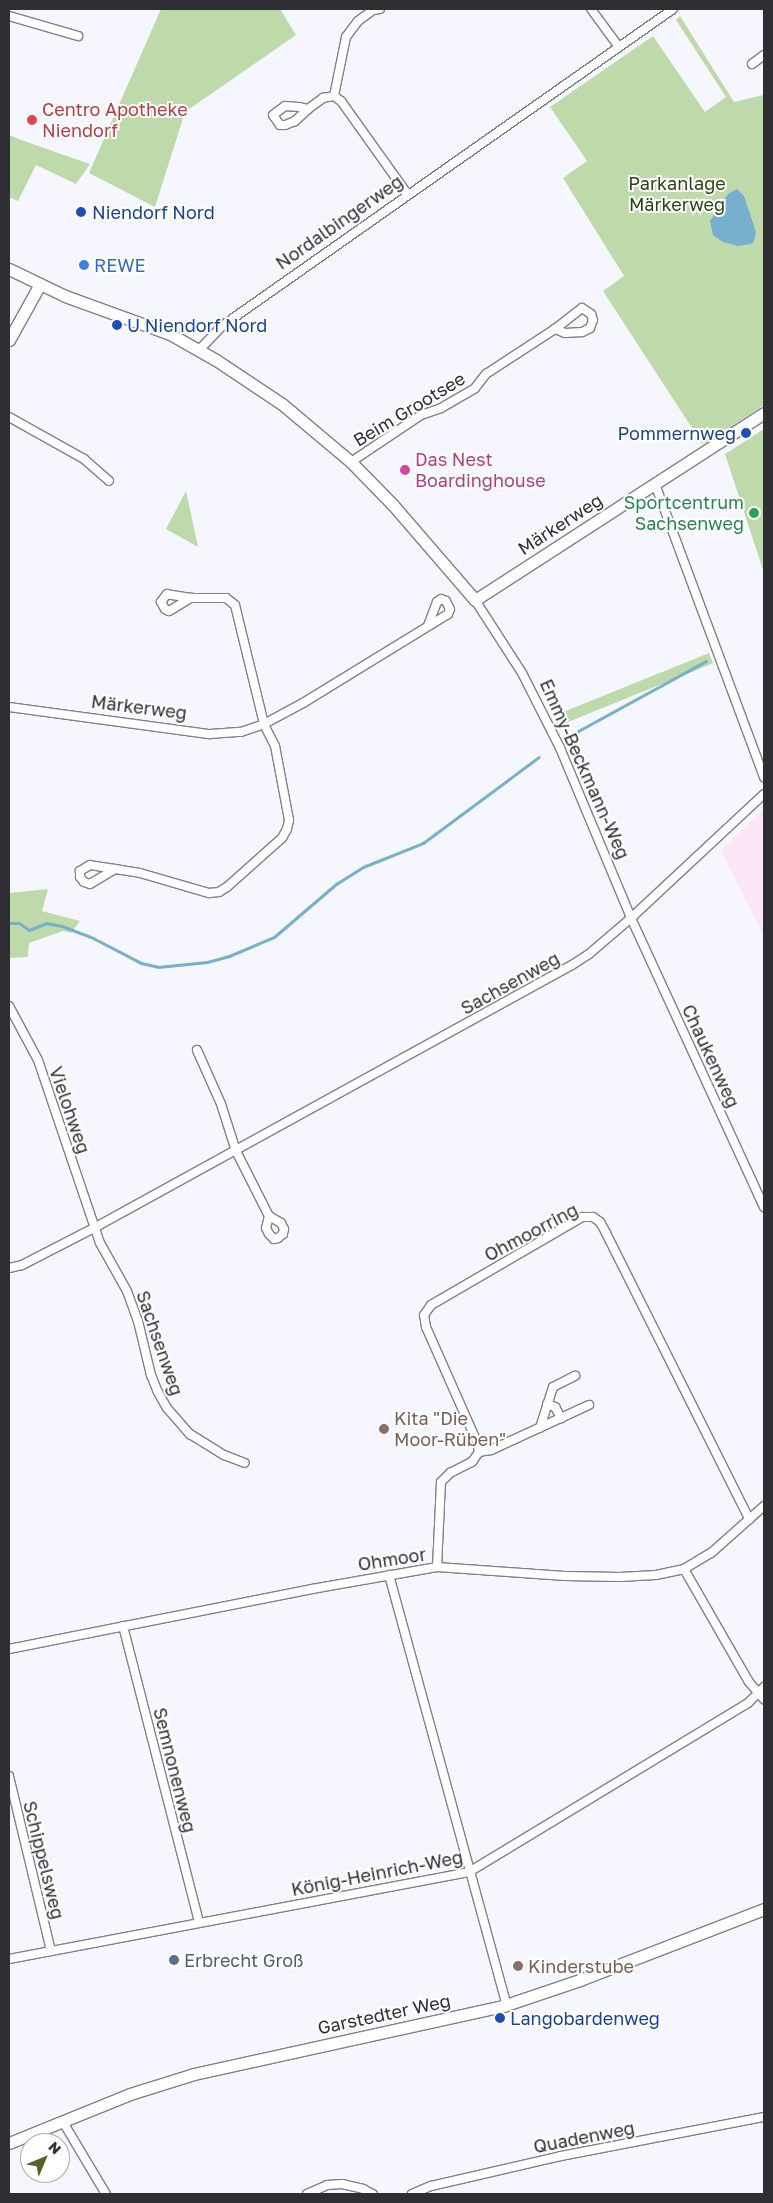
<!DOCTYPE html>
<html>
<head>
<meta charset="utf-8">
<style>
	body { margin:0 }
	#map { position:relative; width:773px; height:2203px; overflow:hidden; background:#f6f7fe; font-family:"Golos Text",sans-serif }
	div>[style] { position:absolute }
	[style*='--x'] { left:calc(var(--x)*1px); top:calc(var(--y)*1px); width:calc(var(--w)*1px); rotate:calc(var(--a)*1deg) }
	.education>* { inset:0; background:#fbe7f7 }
	.green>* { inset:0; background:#bedaab; transform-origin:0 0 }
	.water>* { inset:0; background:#76b0cd }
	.stream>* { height:3px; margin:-1.5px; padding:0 1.5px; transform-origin:1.5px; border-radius:1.5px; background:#76b0cd }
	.roads { filter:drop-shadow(1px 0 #7f818b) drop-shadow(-1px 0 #7f818b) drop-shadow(0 1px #7f818b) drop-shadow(0 -1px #7f818b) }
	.street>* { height:8px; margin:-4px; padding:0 4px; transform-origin:4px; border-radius:4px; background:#fff }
	.secondary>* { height:11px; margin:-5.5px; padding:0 5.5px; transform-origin:5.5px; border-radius:5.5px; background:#fff }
	.dots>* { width:14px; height:14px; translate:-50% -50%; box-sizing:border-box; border:2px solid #fff; border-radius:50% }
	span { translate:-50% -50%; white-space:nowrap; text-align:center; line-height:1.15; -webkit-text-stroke:4px #fff; paint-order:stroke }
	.health-label { font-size:18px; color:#be3a42 }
	.left { translate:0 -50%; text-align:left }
	.park-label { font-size:18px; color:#294411 }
	.transit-label { font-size:18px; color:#164399 }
	.right { translate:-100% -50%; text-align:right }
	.street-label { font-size:18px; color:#2e2e33 }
	.shop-label { font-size:18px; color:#366cbe }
	.hotel-label { font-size:18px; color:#b23c85 }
	.leisure-label { font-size:18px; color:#27864d }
	.education-label { font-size:18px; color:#785e54 }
	.service-label { font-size:18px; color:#4e5e75 }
	.frame { position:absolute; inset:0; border:10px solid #2e2e33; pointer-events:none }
	.north { position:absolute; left:20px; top:2133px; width:50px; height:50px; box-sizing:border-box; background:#fff; border:1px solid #ababad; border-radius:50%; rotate:45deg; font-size:14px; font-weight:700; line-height:20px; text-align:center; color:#2e2e33 }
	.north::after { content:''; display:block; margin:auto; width:18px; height:22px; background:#5a5f2d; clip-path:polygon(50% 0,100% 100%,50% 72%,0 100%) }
</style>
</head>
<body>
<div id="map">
	<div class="education">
		<div style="clip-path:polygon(764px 808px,764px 937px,721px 850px)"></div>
	</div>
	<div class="green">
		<div style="clip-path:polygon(161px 9px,280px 9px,296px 35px,185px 112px,155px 207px,89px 173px)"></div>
		<div style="clip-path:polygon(680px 16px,734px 102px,764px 95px,764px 405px,703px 445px,603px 291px,624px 276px,563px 178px,587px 161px,550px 107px,653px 36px,705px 112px,726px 97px,676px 20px)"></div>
		<div style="clip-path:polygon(9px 135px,24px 141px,90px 164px,76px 184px,36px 165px,18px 201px,9px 197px)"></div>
		<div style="clip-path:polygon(764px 429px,764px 573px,725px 454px)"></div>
		<div style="clip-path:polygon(186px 491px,198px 547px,166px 529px)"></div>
		<div style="left:709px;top:653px;width:11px;height:168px;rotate:68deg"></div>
		<div style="clip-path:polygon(48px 889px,42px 911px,80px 921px,71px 933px,63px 931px,29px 943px,28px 957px,9px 958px,9px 893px)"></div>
	</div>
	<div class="water">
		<div style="clip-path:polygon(737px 189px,744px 196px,756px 232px,754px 241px,751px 244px,738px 246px,723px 242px,713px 235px,710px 221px,728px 194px)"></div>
	</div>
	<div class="stream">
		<div style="--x:569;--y:736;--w:156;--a:-28.7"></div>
		<div style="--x:9;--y:923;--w:10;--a:0"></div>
		<div style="--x:19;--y:923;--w:12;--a:35"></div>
		<div style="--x:29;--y:930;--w:18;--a:-22"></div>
		<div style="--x:46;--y:923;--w:16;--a:11"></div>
		<div style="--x:62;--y:926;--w:33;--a:21"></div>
		<div style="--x:93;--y:938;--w:54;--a:27.5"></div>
		<div style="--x:141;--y:963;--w:17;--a:13"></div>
		<div style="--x:158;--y:967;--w:49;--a:-5.8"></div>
		<div style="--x:207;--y:962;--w:23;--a:-15"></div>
		<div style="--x:229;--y:956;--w:49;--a:-22.9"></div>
		<div style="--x:274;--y:937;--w:82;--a:-40.5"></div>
		<div style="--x:336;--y:884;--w:32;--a:-32"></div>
		<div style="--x:363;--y:867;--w:65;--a:-21.8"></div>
		<div style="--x:423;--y:843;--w:144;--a:-36.6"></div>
	</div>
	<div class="roads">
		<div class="street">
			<div style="--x:591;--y:9;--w:47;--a:53.6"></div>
			<div style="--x:9;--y:16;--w:72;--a:16.2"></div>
			<div style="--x:752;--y:64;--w:15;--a:-37"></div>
			<div style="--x:334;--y:96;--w:60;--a:-78.5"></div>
			<div style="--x:346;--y:37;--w:20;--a:-53"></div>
			<div style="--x:358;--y:21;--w:19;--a:-36"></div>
			<div style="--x:373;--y:10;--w:7;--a:-8"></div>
			<div style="--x:285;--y:106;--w:14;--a:4"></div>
			<div style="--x:299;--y:107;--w:9;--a:13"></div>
			<div style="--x:308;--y:109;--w:18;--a:137"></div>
			<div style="--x:295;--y:121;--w:11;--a:158"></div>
			<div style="--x:285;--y:125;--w:5;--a:180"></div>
			<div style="--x:280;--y:125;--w:12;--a:-125"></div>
			<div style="--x:273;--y:115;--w:15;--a:-37"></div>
			<div style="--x:308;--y:109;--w:19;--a:-36"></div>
			<div style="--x:323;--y:98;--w:11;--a:-10"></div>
			<div style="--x:334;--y:96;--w:9;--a:36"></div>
			<div style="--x:341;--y:101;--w:115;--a:54.5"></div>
			<div style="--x:199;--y:350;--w:33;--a:-46"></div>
			<div style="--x:222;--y:326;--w:551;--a:-35.1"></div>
			<div style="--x:9;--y:417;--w:86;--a:29.2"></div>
			<div style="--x:84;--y:459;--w:33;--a:41"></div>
			<div style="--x:351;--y:462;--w:84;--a:-33.9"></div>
			<div style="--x:421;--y:415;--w:21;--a:-19"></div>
			<div style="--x:441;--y:408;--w:39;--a:-30"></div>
			<div style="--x:475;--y:388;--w:18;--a:-52"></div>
			<div style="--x:486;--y:374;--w:82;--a:-33.1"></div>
			<div style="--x:555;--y:329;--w:34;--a:-38"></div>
			<div style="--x:582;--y:308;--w:11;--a:34"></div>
			<div style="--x:591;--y:314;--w:6;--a:72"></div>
			<div style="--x:593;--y:320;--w:9;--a:111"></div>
			<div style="--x:590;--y:328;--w:9;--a:153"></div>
			<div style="--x:582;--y:332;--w:17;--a:177"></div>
			<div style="--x:565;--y:333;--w:11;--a:-158"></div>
			<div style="--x:655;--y:484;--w:313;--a:69.6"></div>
			<div style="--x:475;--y:600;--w:87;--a:57.2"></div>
			<div style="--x:522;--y:673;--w:84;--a:63.1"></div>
			<div style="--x:560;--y:748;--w:184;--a:67.3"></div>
			<div style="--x:631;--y:918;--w:318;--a:65.3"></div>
			<div style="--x:9;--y:707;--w:203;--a:7.7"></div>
			<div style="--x:210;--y:734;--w:31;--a:-4"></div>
			<div style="--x:241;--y:732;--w:24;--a:-19"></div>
			<div style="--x:264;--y:724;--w:44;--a:-28.3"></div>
			<div style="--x:303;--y:703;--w:170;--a:-31.5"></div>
			<div style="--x:448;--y:614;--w:5;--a:-68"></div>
			<div style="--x:450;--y:609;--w:9;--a:-117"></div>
			<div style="--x:446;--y:601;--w:5;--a:-158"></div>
			<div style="--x:441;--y:599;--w:5;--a:143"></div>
			<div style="--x:437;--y:602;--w:25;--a:111"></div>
			<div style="--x:115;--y:869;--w:25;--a:-171"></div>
			<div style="--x:90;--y:865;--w:12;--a:149"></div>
			<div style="--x:80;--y:871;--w:6;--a:90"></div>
			<div style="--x:80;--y:877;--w:6;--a:51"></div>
			<div style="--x:84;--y:882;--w:6;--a:18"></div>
			<div style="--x:90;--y:884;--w:29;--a:-31"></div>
			<div style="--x:115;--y:869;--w:25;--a:9"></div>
			<div style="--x:140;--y:873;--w:72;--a:16.2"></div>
			<div style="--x:209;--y:893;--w:10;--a:-6"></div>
			<div style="--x:219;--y:892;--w:9;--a:-32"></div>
			<div style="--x:227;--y:887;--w:74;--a:-41.7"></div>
			<div style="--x:282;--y:838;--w:10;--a:-61"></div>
			<div style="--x:287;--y:829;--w:9;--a:-77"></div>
			<div style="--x:289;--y:820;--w:75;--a:-100.7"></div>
			<div style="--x:275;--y:746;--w:25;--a:-117"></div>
			<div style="--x:264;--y:724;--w:122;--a:-103.7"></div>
			<div style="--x:235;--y:605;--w:11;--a:-142"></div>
			<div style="--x:226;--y:598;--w:35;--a:180"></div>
			<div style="--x:191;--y:598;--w:24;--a:-171"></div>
			<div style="--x:167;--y:594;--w:10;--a:127"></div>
			<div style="--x:161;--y:602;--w:8;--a:60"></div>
			<div style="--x:165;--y:609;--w:4;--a:27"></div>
			<div style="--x:169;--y:611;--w:26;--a:-31"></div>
			<div style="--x:9;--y:1006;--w:61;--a:61.8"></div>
			<div style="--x:38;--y:1060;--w:193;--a:71.3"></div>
			<div style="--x:100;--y:1243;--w:55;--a:60.6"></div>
			<div style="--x:127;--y:1291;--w:32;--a:70"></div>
			<div style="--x:138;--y:1321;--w:56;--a:76.5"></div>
			<div style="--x:151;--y:1375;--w:18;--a:68"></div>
			<div style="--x:158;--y:1392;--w:18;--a:61"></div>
			<div style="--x:167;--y:1408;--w:35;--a:49"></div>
			<div style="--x:190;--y:1434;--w:40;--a:32"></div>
			<div style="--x:224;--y:1455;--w:22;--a:21"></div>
			<div style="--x:197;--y:1050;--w:59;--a:66"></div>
			<div style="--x:221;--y:1104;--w:49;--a:72.3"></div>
			<div style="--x:236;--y:1151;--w:73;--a:63.1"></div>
			<div style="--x:269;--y:1216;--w:12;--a:104"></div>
			<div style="--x:266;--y:1228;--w:7;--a:63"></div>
			<div style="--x:269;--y:1234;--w:7;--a:45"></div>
			<div style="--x:274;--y:1239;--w:4;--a:-14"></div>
			<div style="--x:278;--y:1238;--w:6;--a:-39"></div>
			<div style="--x:283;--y:1234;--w:5;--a:-79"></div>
			<div style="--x:284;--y:1229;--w:7;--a:-117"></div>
			<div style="--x:281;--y:1223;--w:14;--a:-150"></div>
			<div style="--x:9;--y:1268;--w:13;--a:-13"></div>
			<div style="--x:22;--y:1265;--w:81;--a:-27.2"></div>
			<div style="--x:94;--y:1228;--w:546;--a:-28.82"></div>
			<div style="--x:572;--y:965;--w:20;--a:-33"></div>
			<div style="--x:589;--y:954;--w:55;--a:-40.6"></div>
			<div style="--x:631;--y:918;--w:182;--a:-43"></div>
			<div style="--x:547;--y:1404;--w:9;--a:21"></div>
			<div style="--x:555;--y:1407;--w:13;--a:61"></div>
			<div style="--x:540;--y:1428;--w:43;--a:-72.4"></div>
			<div style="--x:553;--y:1387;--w:25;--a:-27"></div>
			<div style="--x:479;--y:1452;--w:12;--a:-9"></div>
			<div style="--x:491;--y:1450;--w:108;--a:-24.7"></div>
			<div style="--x:437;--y:1567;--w:85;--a:-87.3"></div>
			<div style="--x:441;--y:1482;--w:13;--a:-45"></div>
			<div style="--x:450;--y:1473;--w:25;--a:-27"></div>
			<div style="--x:472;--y:1462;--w:12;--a:-55"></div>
			<div style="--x:479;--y:1452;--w:10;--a:-101"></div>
			<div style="--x:477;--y:1442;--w:126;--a:-113.9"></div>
			<div style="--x:426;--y:1327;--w:12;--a:-99"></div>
			<div style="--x:424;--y:1315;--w:12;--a:-55"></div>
			<div style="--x:431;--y:1305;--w:175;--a:-30.2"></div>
			<div style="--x:582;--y:1217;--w:11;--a:0"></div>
			<div style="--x:593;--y:1217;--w:9;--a:36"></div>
			<div style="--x:600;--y:1222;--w:13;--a:61"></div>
			<div style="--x:606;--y:1233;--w:320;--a:63.4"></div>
			<div style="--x:684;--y:1569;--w:130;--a:60.1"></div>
			<div style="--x:749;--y:1682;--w:23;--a:49"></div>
			<div style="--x:389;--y:1575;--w:446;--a:74.7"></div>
			<div style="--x:123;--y:1626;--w:306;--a:75.6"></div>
			<div style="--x:9;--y:1649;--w:309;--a:-11.2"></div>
			<div style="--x:312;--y:1589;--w:127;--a:-10"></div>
			<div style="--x:437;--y:1567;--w:128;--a:4"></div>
			<div style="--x:565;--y:1576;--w:55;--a:1"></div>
			<div style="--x:620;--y:1577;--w:36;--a:-3"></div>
			<div style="--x:656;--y:1575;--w:29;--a:-12"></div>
			<div style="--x:684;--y:1569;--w:31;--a:-31"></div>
			<div style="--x:711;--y:1553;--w:71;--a:-41.6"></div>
			<div style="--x:9;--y:1776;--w:180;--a:76.5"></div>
			<div style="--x:9;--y:1959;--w:468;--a:-10.7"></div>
			<div style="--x:469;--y:1872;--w:326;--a:-31.2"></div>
			<div style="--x:748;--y:1703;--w:23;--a:-45"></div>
			<div style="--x:63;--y:2122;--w:84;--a:59.2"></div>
			<div style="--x:307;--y:2194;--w:22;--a:-24"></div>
			<div style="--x:327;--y:2185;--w:15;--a:-4"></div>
			<div style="--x:342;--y:2184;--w:22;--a:13"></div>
			<div style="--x:363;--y:2189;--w:11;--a:27"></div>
			<div style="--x:412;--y:2194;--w:21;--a:-23"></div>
			<div style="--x:431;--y:2186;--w:133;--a:-13"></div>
			<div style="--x:561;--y:2156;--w:207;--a:-10.9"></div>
		</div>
		<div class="secondary">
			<div style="--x:9;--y:269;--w:62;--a:25.7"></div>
			<div style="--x:65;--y:296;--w:112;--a:19.9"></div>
			<div style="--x:170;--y:334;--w:53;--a:29.5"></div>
			<div style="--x:216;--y:360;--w:79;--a:33.7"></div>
			<div style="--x:282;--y:404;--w:90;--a:40"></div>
			<div style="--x:351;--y:462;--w:60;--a:45.7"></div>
			<div style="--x:393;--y:505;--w:125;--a:49.2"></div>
			<div style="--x:475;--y:600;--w:344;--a:-32.9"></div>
			<div style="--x:9;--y:340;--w:64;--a:-61"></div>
			<div style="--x:9;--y:2143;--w:131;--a:-22"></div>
			<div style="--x:130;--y:2094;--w:67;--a:-17.4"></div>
			<div style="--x:194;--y:2074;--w:316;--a:-12.4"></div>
			<div style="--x:503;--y:2006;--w:81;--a:-18.7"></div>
			<div style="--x:580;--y:1980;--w:197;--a:-21.1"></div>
		</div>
	</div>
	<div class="dots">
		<div style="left:32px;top:120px;background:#e0444e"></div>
		<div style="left:81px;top:212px;background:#1a4fb4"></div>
		<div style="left:84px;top:265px;background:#3f7fe0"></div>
		<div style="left:117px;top:325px;background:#1a4fb4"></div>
		<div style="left:746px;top:433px;background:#1a4fb4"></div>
		<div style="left:405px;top:470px;background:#d1479c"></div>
		<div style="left:754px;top:513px;background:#2e9e5b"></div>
		<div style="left:384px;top:1429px;background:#8d6e63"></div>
		<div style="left:174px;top:1960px;background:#5c6f8a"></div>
		<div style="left:518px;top:1966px;background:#8d6e63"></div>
		<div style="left:500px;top:2018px;background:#1a4fb4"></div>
	</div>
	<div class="health-label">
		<span class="left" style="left:42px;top:120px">Centro Apotheke<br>Niendorf</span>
	</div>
	<div class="park-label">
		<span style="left:677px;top:194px">Parkanlage<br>Märkerweg</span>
	</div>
	<div class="transit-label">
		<span class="left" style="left:92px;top:212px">Niendorf Nord</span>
		<span class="left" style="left:127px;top:325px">U Niendorf Nord</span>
		<span class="right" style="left:736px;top:433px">Pommernweg</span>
		<span class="left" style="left:510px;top:2018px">Langobardenweg</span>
	</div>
	<div class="street-label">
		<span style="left:339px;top:222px;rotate:-35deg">Nordalbingerweg</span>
		<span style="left:409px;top:409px;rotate:-31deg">Beim Grootsee</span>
		<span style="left:560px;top:524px;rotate:-33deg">Märkerweg</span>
		<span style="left:139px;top:707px;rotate:7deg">Märkerweg</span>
		<span style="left:585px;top:769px;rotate:66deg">Emmy-Beckmann-Weg</span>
		<span style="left:510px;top:983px;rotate:-29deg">Sachsenweg</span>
		<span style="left:711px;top:1056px;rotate:65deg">Chaukenweg</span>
		<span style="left:70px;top:1110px;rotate:71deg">Vielohweg</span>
		<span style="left:531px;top:1232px;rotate:-28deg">Ohmoorring</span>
		<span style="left:160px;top:1343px;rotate:71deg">Sachsenweg</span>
		<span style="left:392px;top:1559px;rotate:-9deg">Ohmoor</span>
		<span style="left:175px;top:1770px;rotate:76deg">Semnonenweg</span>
		<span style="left:44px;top:1860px;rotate:76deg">Schippelsweg</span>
		<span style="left:377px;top:1873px;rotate:-11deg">König-Heinrich-Weg</span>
		<span style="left:384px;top:2014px;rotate:-12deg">Garstedter Weg</span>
		<span style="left:584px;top:2137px;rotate:-11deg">Quadenweg</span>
	</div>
	<div class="shop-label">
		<span class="left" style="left:94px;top:265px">REWE</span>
	</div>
	<div class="hotel-label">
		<span class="left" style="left:415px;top:470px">Das Nest<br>Boardinghouse</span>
	</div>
	<div class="leisure-label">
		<span class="right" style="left:744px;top:513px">Sportcentrum<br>Sachsenweg</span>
	</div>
	<div class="education-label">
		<span class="left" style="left:394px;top:1429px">Kita "Die<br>Moor-Rüben"</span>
		<span class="left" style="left:528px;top:1966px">Kinderstube</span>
	</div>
	<div class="service-label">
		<span class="left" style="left:184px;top:1960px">Erbrecht Groß</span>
	</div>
	<div class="frame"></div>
	<div class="north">N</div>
</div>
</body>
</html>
